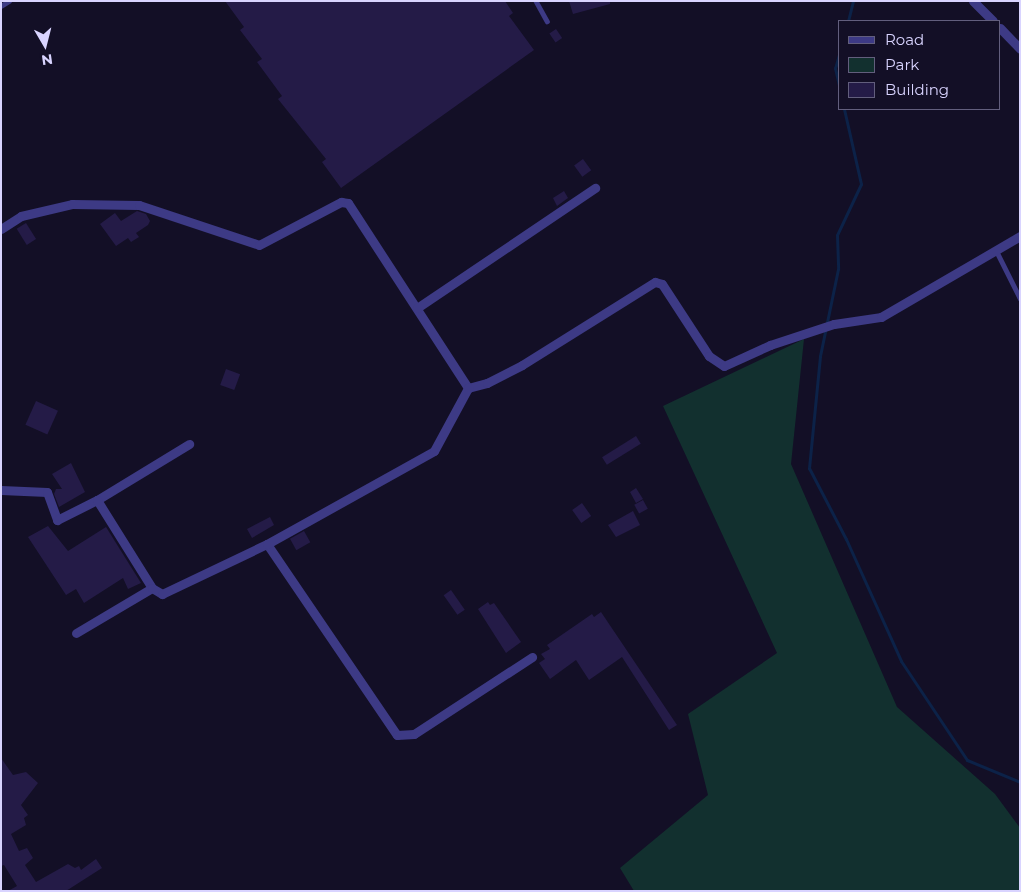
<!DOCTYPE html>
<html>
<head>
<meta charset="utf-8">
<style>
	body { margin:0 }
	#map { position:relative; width:1021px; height:892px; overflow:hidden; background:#130f26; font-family:Montserrat,sans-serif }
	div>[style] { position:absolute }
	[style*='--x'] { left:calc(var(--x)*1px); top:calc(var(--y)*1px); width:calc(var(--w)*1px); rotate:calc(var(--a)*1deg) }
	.green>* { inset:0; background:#12302f }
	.stream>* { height:3px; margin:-1.5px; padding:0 1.5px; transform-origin:1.5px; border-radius:1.5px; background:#0c2248 }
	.building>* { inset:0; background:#241b47; transform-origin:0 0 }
	.lane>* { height:4.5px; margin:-2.25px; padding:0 2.25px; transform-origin:2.25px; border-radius:2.25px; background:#3d3a85 }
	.street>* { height:9px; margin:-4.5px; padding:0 4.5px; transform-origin:4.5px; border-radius:4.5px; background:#3d3a85 }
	span { translate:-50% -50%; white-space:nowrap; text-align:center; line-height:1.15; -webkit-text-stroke:4px #130f26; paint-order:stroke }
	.frame { position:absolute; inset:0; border:2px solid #d9d4ff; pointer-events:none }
	.legend { position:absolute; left:838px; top:20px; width:162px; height:90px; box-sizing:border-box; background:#130f26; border:1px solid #625e7d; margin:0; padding:6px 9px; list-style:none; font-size:15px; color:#d9d4ff }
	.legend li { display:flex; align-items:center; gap:10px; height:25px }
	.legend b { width:25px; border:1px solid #625e7d }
	.north { position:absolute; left:20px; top:20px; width:50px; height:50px; -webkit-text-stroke:4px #130f26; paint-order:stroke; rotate:172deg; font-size:14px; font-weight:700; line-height:20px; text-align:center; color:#d9d4ff }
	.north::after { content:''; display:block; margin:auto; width:18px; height:22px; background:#d9d4ff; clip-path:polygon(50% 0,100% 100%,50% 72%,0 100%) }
</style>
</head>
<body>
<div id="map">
	<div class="green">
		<div style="clip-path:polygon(804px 339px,791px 464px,897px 707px,995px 794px,1020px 828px,1020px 891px,634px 891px,620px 868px,708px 795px,688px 714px,777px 653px,663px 406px)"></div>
	</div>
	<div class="stream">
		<div style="--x:848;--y:21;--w:21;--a:-76"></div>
		<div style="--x:840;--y:51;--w:18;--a:106"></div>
		<div style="--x:835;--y:68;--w:23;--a:77"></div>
		<div style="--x:844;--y:109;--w:77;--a:77.2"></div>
		<div style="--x:861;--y:184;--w:56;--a:115.2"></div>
		<div style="--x:837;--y:235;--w:34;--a:88"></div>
		<div style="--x:838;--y:269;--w:89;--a:101.7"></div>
		<div style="--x:820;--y:356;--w:113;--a:95.6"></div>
		<div style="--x:809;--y:468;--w:80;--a:62.5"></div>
		<div style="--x:846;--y:539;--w:134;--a:65.7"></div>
		<div style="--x:901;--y:661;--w:119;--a:56.3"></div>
		<div style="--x:967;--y:760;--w:57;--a:22.5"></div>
	</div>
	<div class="building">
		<div style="clip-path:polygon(225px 1px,505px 1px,513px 13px,509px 16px,534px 50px,341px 188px,322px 162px,326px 159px,278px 99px,282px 96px,257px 62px,262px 59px,240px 30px,244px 27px)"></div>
		<div style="clip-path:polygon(569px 1px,610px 1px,610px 4px,573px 14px)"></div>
		<div style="left:556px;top:29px;width:11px;height:8px;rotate:56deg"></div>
		<div style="left:583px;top:159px;width:14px;height:11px;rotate:54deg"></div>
		<div style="clip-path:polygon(564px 191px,568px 198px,557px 206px,553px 198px)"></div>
		<div style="clip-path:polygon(137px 211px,146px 214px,150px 221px,148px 225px,136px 233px,139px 237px,131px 242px,128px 238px,116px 246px,100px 224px,115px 213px,121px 221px)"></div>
		<div style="left:26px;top:223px;width:19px;height:11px;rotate:58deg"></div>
		<div style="left:226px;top:369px;width:15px;height:17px;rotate:20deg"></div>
		<div style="left:36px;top:401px;width:24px;height:26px;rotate:24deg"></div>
		<div style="left:636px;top:436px;width:9px;height:40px;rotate:58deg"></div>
		<div style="clip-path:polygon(71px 463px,85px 492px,59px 507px,54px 494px,56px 489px,62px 489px,52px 474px)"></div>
		<div style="clip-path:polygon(636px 488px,643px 499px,636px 503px,630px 492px)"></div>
		<div style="left:643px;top:500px;width:10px;height:10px;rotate:61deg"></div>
		<div style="left:582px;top:503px;width:16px;height:12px;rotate:55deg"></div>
		<div style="clip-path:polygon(633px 511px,640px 525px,616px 537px,608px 525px)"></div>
		<div style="clip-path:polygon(270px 517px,274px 525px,252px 538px,247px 529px)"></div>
		<div style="clip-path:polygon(48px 526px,68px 551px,106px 527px,141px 583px,128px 589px,123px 578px,84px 603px,76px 589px,66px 595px,28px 537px)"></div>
		<div style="left:304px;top:531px;width:13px;height:16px;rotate:61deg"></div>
		<div style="left:451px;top:590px;width:24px;height:9px;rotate:55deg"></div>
		<div style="clip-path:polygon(488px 602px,490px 605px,494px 603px,521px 642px,506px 653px,478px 609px)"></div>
		<div style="clip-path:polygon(601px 612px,677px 725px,669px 730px,622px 657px,589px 680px,576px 660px,550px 679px,539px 663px,545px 659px,541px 654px,550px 649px,547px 645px,592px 614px,594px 617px)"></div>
		<div style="clip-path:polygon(1px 758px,13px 775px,26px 772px,38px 783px,21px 805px,28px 815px,24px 818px,26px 825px,11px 834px,19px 851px,27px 848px,33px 858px,25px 865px,36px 882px,68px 864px,75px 868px,79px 866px,81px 870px,96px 859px,102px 868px,66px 891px,8px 891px,17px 886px,4px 865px,1px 866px)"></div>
	</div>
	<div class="lane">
		<div style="--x:536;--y:1;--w:23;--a:61"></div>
		<div style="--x:1;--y:6;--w:9;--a:-32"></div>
		<div style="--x:996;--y:250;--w:54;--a:63.4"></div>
	</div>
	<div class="street">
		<div style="--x:973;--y:1;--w:28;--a:45"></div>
		<div style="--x:1000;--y:28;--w:29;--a:46"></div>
		<div style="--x:1;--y:229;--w:24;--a:-33"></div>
		<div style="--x:21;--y:216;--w:52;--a:-13.2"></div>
		<div style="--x:72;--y:204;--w:67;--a:0.9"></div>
		<div style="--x:139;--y:205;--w:126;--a:18.4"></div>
		<div style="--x:259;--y:245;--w:93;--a:-27.7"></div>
		<div style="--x:341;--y:202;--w:7;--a:8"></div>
		<div style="--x:348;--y:203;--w:221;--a:57"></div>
		<div style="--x:468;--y:388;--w:20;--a:-15"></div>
		<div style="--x:487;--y:383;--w:39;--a:-27"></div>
		<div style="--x:522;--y:365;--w:157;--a:-32"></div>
		<div style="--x:655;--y:282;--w:7;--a:16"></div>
		<div style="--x:662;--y:284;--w:86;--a:56.9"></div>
		<div style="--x:709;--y:356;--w:18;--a:34"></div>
		<div style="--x:724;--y:366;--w:51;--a:-24.5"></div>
		<div style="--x:770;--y:345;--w:67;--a:-18.2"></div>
		<div style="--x:834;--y:324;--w:48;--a:-8.5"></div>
		<div style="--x:881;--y:317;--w:161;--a:-30.2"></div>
		<div style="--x:417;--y:308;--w:215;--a:-34"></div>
		<div style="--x:1;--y:490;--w:46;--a:2.5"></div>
		<div style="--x:47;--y:492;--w:30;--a:70"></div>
		<div style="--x:57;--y:520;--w:45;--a:-26.6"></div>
		<div style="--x:97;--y:500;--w:108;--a:-31.3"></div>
		<div style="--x:97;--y:500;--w:104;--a:58"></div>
		<div style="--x:267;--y:544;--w:231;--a:55.8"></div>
		<div style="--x:397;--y:735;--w:17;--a:-3"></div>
		<div style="--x:414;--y:734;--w:141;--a:-33.1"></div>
		<div style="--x:76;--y:633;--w:88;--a:-30.6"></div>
		<div style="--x:152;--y:588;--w:12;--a:31"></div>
		<div style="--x:162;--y:594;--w:116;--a:-25.5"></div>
		<div style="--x:267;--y:544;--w:191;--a:-29.1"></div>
		<div style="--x:434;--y:451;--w:72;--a:-61.6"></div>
	</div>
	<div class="frame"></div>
	<ul class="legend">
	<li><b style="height:6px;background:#3d3a85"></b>Road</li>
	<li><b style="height:14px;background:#12302f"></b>Park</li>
	<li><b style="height:14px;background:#241b47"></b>Building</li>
	</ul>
	<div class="north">N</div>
</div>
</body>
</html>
